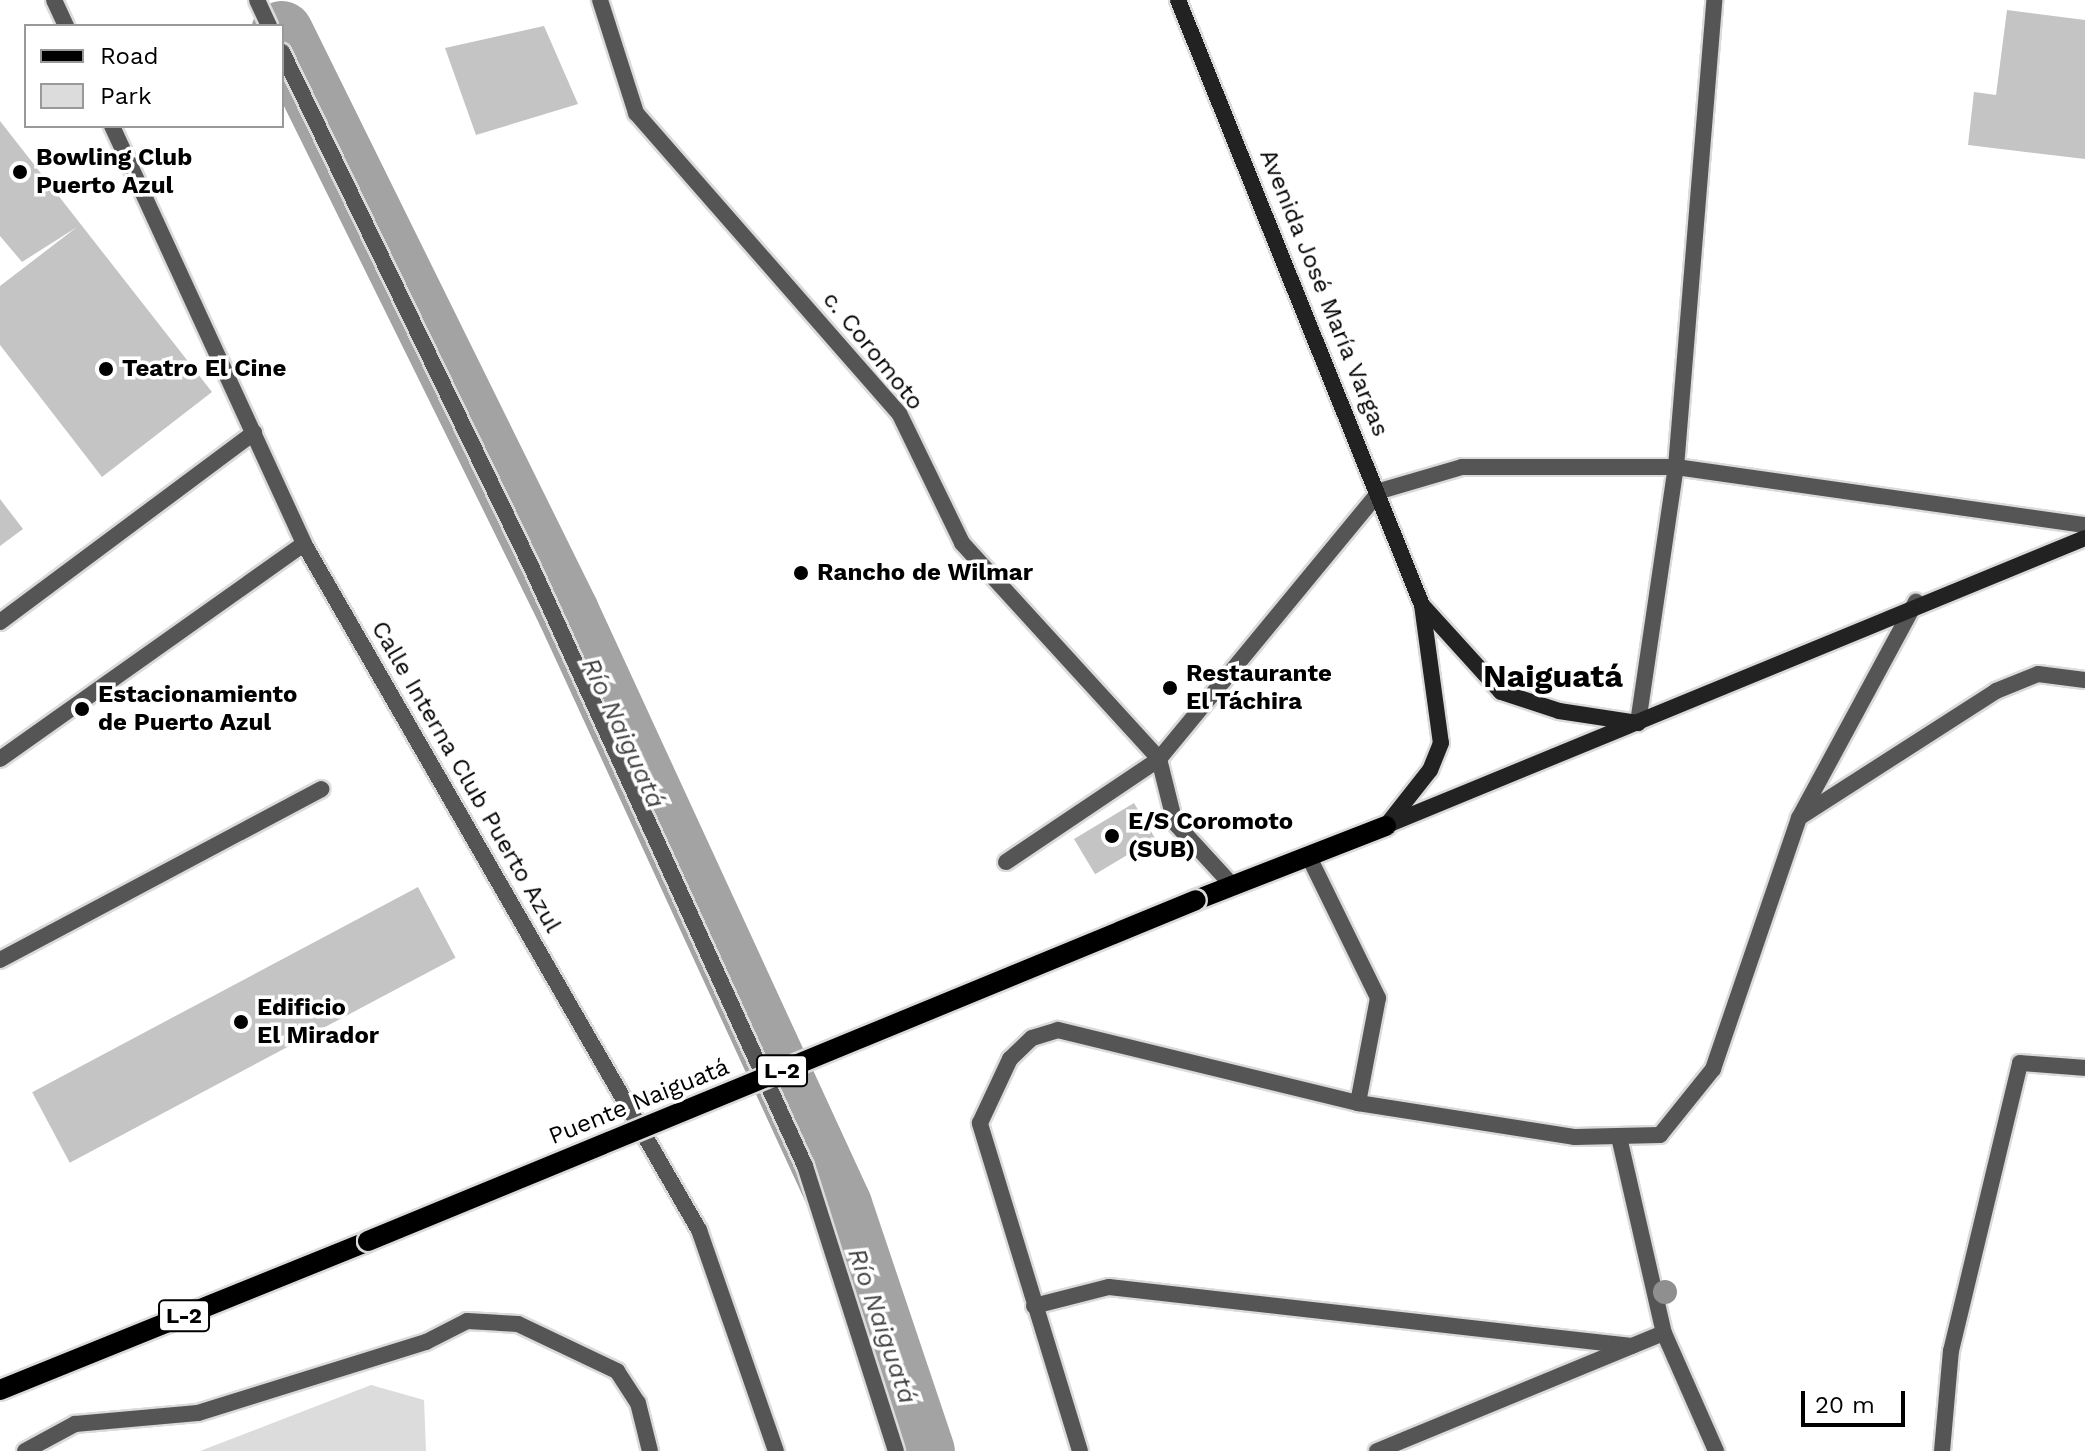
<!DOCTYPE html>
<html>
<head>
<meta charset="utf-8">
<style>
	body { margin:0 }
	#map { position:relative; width:2085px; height:1451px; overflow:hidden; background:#fff; font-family:"Work Sans",sans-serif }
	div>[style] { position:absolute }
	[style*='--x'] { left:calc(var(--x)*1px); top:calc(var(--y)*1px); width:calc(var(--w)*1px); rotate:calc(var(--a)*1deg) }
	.green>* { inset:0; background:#dcdcdc }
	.river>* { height:62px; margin:-31px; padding:0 31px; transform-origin:31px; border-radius:31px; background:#a3a3a3 }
	.building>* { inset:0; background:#c4c4c4; transform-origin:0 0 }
	.roads { filter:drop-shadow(2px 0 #dbdbdb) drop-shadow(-2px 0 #dbdbdb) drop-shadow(0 2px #dbdbdb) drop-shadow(0 -2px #dbdbdb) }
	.lane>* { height:16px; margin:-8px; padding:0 8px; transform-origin:8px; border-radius:8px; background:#555 }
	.street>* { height:16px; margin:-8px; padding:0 8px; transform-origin:8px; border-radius:8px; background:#555 }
	.secondary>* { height:16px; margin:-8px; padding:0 8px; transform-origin:8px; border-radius:8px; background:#222 }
	.primary>* { height:20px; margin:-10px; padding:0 10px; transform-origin:10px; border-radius:10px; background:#000 }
	.bridges { filter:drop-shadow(2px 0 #dbdbdb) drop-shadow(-2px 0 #dbdbdb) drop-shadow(0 2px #dbdbdb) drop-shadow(0 -2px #dbdbdb) }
	.primary-bridge>* { height:20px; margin:-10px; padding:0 10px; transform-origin:10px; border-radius:10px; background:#000 }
	.trees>* { width:24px; height:24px; margin:-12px; border-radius:50%; background:#8f8f8f }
	.dots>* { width:22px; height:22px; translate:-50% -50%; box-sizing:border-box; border:4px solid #fff; border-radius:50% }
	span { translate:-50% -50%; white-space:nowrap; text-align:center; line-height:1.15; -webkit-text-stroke:7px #fff; paint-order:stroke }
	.shield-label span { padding:2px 6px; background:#fff; border:2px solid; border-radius:6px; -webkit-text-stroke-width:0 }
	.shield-label { font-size:22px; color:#000; font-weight:700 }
	.poi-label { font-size:24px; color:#000; font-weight:700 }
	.left { translate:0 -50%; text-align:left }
	.street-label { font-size:24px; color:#000 }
	.water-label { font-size:26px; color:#444; font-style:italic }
	.district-label { font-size:32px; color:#000; font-weight:700 }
	.legend { position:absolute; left:24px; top:24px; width:260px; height:104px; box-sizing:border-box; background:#fff; border:2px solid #999; margin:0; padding:10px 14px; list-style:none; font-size:24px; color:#000 }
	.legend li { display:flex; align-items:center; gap:16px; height:40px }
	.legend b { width:40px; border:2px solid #999 }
	.scale { position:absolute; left:1801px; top:1391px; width:104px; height:36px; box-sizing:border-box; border:4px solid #000; border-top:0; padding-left:10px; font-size:24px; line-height:28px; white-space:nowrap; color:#000; -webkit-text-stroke:6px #fff; paint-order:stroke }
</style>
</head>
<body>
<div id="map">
	<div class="green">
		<div style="clip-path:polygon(371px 1385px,424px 1400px,426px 1451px,200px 1451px)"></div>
	</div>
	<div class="river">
		<div style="--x:282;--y:32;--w:647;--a:63.75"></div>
		<div style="--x:568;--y:612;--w:653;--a:65.28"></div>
		<div style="--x:841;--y:1205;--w:260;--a:71.4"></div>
	</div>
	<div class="building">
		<div style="clip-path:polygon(2007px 10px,2085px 20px,2085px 159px,1968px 145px,1974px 92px,1996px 95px)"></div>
		<div style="clip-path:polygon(544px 26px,578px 104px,476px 135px,445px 48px)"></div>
		<div style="clip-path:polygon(0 121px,212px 392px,102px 477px,0 345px,0 286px,77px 227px,22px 262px,0 236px)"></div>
		<div style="clip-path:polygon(0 499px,23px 529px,0 546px)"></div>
		<div style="left:1134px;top:803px;width:41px;height:70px;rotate:59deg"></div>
		<div style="left:418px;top:887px;width:80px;height:437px;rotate:62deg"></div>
	</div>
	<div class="roads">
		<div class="lane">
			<div style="--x:54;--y:0;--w:29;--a:65"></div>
			<div style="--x:112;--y:126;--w:460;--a:65.3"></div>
			<div style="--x:304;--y:544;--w:792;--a:60.07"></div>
			<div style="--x:699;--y:1230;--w:234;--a:70.8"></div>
			<div style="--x:0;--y:622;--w:317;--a:-36.7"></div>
			<div style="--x:0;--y:759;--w:372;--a:-35.3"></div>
			<div style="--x:1006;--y:862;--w:184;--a:-33.9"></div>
			<div style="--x:1159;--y:759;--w:66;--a:76"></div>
			<div style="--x:1175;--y:823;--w:86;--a:47.4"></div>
			<div style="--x:0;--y:960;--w:364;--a:-28"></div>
		</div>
		<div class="street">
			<div style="--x:257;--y:0;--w:29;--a:65"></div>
			<div style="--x:600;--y:0;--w:119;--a:72.3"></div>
			<div style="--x:636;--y:113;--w:399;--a:48.8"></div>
			<div style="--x:899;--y:413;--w:144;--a:64.1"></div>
			<div style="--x:962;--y:543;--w:292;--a:47.6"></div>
			<div style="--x:1159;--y:759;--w:347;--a:-50.5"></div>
			<div style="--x:1380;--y:491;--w:85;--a:-16.3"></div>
			<div style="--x:1462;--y:467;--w:214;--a:0"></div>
			<div style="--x:1676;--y:467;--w:413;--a:8.1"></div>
			<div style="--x:282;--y:52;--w:571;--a:64.15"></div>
			<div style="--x:531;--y:566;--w:660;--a:65.46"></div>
			<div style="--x:805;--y:1166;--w:299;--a:72.3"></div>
			<div style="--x:1638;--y:723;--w:259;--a:-81.6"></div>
			<div style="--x:1676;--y:467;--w:469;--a:-85.3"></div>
			<div style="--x:1800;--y:817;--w:233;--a:-32.7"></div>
			<div style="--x:1996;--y:691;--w:45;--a:-22"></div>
			<div style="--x:2038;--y:674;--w:47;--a:7.3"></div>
			<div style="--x:1309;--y:857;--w:157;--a:63.9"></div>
			<div style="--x:1378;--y:998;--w:107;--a:100.8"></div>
			<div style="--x:1619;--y:1137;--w:201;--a:77.1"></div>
			<div style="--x:1664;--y:1333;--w:129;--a:66.2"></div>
			<div style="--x:1034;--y:1306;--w:77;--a:-14.2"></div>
			<div style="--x:1109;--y:1287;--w:526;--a:6.44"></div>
			<div style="--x:25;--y:1451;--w:57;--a:-28.4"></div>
			<div style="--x:75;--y:1424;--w:123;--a:-5.1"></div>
			<div style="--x:198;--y:1413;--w:239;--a:-17.3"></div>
			<div style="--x:426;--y:1342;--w:46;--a:-27.1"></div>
			<div style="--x:467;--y:1321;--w:51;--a:3.4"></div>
			<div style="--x:518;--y:1324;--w:110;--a:25.4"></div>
			<div style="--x:617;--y:1371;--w:38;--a:57"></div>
			<div style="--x:638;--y:1403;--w:49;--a:76"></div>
			<div style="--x:1080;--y:1451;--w:343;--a:-107"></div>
			<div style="--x:980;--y:1123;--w:71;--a:-64.9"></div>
			<div style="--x:1010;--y:1059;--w:30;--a:-44"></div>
			<div style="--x:1032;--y:1038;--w:27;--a:-17"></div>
			<div style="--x:1058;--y:1030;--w:309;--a:13.7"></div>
			<div style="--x:1358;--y:1103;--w:220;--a:8.9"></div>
			<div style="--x:1575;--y:1137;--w:85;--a:-1.3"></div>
			<div style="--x:1660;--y:1135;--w:85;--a:-51.2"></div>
			<div style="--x:1713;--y:1069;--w:265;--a:-71.1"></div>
			<div style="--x:1799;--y:818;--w:246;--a:-61.6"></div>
			<div style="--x:1377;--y:1451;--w:310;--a:-22.4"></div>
			<div style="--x:1942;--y:1451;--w:100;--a:-84.9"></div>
			<div style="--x:1951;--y:1351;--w:296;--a:-76.5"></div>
			<div style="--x:2020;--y:1063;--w:65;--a:4.4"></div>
		</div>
		<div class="secondary">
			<div style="--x:1178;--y:0;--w:652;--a:68.04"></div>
			<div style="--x:1422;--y:605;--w:139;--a:82.2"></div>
			<div style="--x:1441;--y:743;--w:29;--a:112"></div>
			<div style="--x:1430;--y:770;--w:71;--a:128.2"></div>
			<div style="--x:1423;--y:606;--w:116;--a:47.8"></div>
			<div style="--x:1501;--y:692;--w:61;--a:18.1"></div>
			<div style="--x:1559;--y:711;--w:80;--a:8.6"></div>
			<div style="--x:1387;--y:825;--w:755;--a:-22.35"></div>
		</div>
		<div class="primary">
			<div style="--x:1196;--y:900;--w:204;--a:-21.3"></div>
			<div style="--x:0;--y:1390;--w:397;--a:-22"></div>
		</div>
	</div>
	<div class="bridges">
		<div class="primary-bridge">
			<div style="--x:368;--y:1241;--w:895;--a:-22.38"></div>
		</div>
	</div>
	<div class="trees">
		<div style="left:1665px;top:1292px"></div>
	</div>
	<div class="dots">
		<div style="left:20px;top:172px;background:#000"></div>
		<div style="left:106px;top:369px;background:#000"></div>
		<div style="left:801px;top:573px;background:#000"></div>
		<div style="left:1170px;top:688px;background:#000"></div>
		<div style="left:82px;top:709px;background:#000"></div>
		<div style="left:1112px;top:836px;background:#000"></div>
		<div style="left:241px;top:1022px;background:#000"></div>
	</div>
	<div class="shield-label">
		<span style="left:782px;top:1071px">L-2</span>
		<span style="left:184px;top:1316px">L-2</span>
	</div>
	<div class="poi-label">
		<span class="left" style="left:36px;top:172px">Bowling Club<br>Puerto Azul</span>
		<span class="left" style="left:122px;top:369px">Teatro El Cine</span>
		<span class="left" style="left:817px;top:573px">Rancho de Wilmar</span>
		<span class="left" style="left:1186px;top:688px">Restaurante<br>El Táchira</span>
		<span class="left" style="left:98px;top:709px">Estacionamiento<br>de Puerto Azul</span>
		<span class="left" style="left:1128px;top:836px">E/S Coromoto<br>(SUB)</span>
		<span class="left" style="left:257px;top:1022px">Edificio<br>El Mirador</span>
	</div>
	<div class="street-label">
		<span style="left:1324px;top:293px;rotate:68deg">Avenida José María Vargas</span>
		<span style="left:873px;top:351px;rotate:51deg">c. Coromoto</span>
		<span style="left:466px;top:777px;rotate:60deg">Calle Interna Club Puerto Azul</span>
		<span style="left:639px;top:1102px;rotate:-22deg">Puente Naiguatá</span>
	</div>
	<div class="water-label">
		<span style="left:623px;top:733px;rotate:65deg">Río Naiguatá</span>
		<span style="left:882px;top:1326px;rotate:71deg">Río Naiguatá</span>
	</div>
	<div class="district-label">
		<span style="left:1553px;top:676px">Naiguatá</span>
	</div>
	<ul class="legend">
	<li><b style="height:10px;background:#000"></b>Road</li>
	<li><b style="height:22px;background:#dcdcdc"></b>Park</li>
	</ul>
	<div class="scale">20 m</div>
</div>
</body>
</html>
